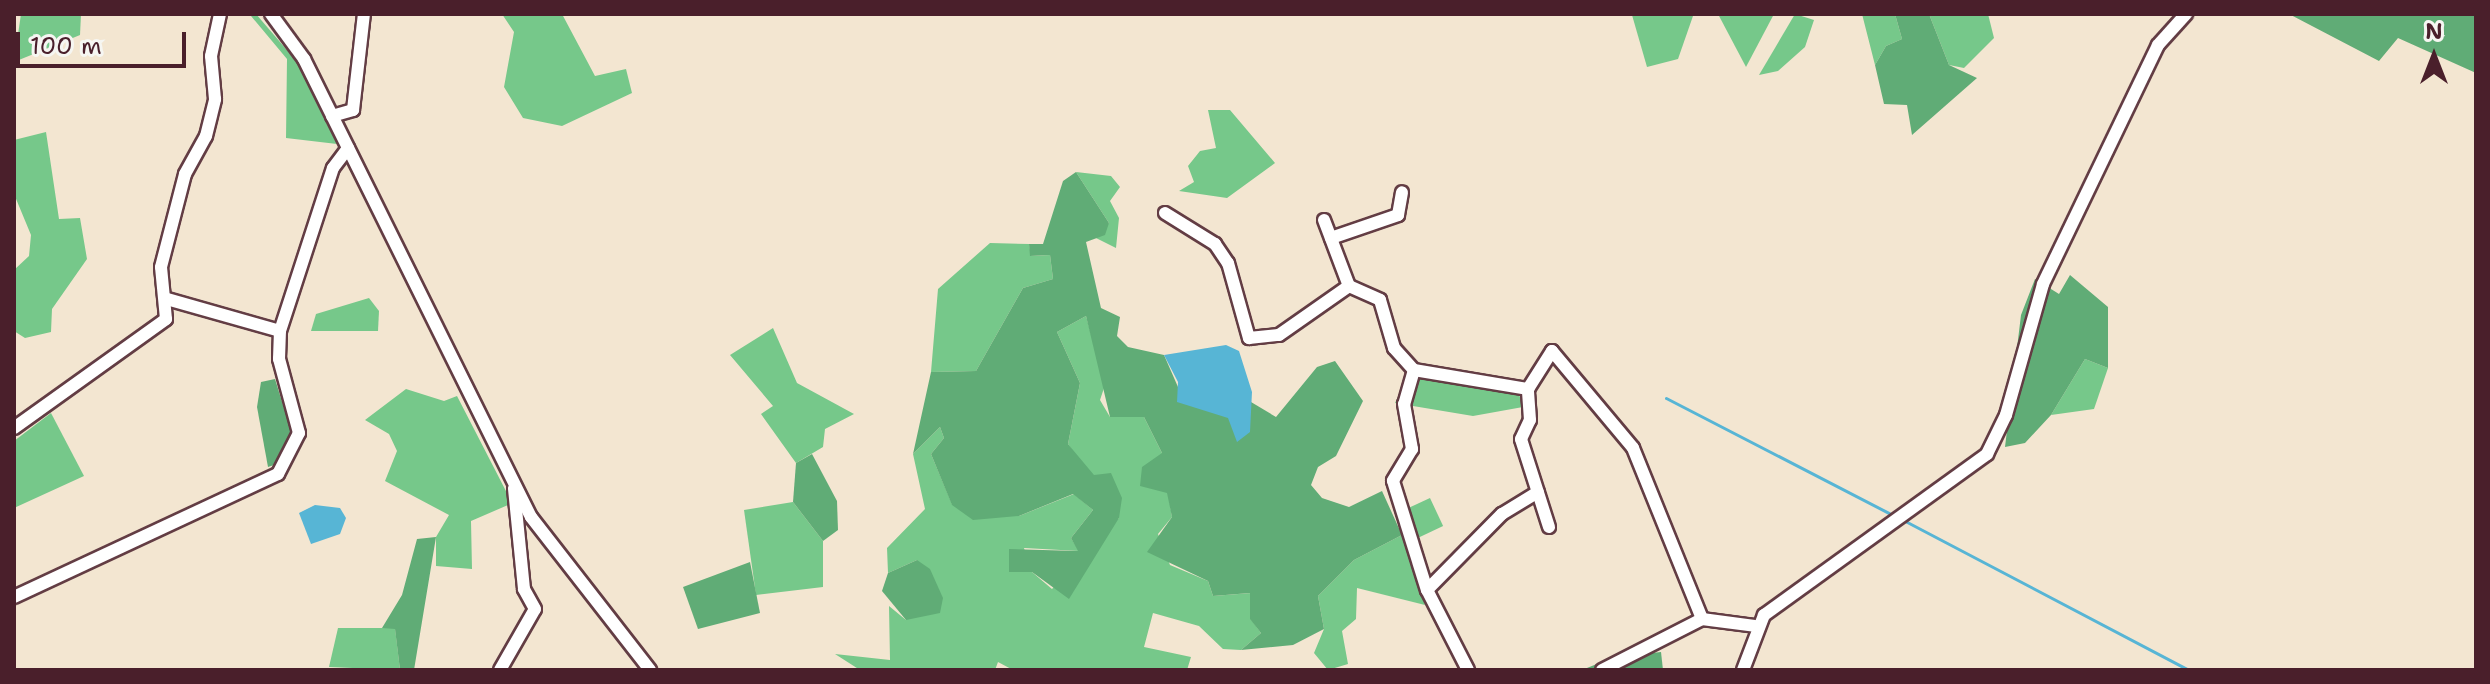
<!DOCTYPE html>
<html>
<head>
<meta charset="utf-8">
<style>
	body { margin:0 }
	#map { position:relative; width:2490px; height:684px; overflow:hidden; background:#f3e6d1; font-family:"Shantell Sans",sans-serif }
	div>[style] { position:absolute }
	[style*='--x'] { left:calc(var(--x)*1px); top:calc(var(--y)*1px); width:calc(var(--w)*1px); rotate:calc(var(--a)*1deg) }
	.green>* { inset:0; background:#76c88a; transform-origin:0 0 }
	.forest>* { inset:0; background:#60ac76 }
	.water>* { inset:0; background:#57b5d5 }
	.stream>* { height:3px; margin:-1.5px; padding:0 1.5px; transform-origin:1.5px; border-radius:1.5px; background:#57b5d5 }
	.roads { filter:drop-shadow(2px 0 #633d44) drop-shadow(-2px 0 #633d44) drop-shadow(0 2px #633d44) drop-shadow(0 -2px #633d44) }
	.minor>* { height:12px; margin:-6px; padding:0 6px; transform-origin:6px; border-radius:6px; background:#fff }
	span { translate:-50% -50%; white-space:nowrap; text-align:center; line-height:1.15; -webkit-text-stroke:6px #f6f6f2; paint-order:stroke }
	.frame { position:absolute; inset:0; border:16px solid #4a1f2b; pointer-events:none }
	.north { position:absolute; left:2394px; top:16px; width:80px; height:80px; -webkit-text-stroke:6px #f6f6f2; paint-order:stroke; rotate:0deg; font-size:22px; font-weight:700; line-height:32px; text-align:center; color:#4a1f2b }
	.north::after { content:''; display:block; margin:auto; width:28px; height:36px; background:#4a1f2b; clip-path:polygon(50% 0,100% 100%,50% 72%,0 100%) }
	.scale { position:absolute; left:16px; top:32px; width:170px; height:36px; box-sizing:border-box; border:4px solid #4a1f2b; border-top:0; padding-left:10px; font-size:24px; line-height:28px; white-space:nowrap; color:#4a1f2b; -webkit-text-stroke:6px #f6f6f2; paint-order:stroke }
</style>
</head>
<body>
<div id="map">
	<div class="green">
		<div style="clip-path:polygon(21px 14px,81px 14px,80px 35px,14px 62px)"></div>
		<div style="clip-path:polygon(256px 14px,298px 63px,337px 144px,286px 138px,287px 59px,251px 16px,238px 15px)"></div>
		<div style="clip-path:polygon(502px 14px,562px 14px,595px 76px,626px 69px,632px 93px,562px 126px,523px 118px,504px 87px,514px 32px)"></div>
		<div style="clip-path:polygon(1718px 14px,1774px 14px,1746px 67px)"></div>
		<div style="clip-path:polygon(1795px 14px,1814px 20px,1805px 47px,1778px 71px,1759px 75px)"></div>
		<div style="clip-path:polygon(1862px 14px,1895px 14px,1902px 39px,1886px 46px,1875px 65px)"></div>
		<div style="clip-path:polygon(1929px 14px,1988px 14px,1994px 38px,1964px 68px,1949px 65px)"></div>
		<div style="clip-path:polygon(1632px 15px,1693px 16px,1678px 59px,1647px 67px)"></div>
		<div style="clip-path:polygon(1208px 110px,1230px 110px,1275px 163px,1227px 198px,1179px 191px,1194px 182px,1188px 166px,1200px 151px,1216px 148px)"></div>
		<div style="clip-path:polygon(46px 132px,59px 219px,80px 218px,87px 259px,52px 309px,51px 332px,25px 338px,14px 331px,14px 270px,29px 256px,31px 235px,14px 194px,14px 140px)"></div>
		<div style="clip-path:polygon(1076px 172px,1111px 176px,1120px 187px,1110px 201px,1119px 218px,1116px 248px,1096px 238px,1109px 223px)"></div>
		<div style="clip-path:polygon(990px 243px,1029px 244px,1031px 256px,1050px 255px,1053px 279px,1023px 288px,976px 371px,931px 372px,938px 289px)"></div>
		<div style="clip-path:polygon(369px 298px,379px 311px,378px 331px,311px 331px,316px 314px)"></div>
		<div style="clip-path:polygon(1086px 316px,1105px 385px,1100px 400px,1110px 417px,1144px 417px,1162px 453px,1172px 517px,1158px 534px,1170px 565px,1208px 581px,1213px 596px,1251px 593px,1250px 618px,1261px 633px,1241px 650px,1223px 649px,1199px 626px,1153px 613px,1144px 647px,1191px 657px,1187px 670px,1013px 670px,998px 662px,995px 670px,860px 670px,835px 654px,890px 660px,889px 606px,906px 620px,917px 560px,888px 573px,887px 548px,925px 509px,913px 454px,940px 427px,944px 438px,931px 454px,952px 504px,1019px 516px,1074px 494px,1093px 510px,1071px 538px,1079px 551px,1024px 548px,1032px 572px,1052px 589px,1119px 518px,1068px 444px,1080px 383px,1057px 332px)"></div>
		<div style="clip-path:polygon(773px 328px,797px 383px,854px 414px,825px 429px,823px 447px,796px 463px,761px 414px,773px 406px,730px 355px)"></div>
		<div style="clip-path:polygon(2085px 359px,2108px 368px,2094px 409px,2051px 415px)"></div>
		<div style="clip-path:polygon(1415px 363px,1516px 384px,1523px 407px,1473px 416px,1395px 403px)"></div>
		<div style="clip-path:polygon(406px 389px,444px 401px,457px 396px,508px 495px,508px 505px,471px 521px,472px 569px,436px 566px,436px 537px,449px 515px,385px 481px,397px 451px,389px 434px,365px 420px)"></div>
		<div style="clip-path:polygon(51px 413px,84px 476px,14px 508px,14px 441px)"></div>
		<div style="left:1430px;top:498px;width:31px;height:28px;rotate:65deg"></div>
		<div style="clip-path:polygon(793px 502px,823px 541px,823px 587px,756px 595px,744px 510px)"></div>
		<div style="clip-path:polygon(1402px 535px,1425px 605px,1357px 588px,1356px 619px,1342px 631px,1348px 664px,1328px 670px,1314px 653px,1324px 629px,1318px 596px,1354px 560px)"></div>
		<div style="clip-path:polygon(338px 628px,395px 628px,400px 670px,329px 667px)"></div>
	</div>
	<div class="forest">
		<div style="clip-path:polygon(1895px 14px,1929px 14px,1949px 65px,1977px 78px,1912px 135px,1907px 105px,1884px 104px,1875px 65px,1886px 46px,1902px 39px)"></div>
		<div style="clip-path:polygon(2289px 14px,2476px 14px,2476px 73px,2398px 38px,2379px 61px)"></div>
		<div style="clip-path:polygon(1076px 172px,1109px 223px,1105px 235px,1086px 242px,1101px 308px,1120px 317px,1117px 336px,1128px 347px,1164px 355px,1185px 403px,1248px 420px,1251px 402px,1276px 417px,1317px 367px,1335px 361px,1363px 401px,1336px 456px,1318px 467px,1311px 485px,1322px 498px,1349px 507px,1382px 491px,1402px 535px,1354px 560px,1318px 596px,1324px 629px,1293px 645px,1241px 650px,1261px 633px,1250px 619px,1250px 593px,1213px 596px,1208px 581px,1147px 552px,1172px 517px,1167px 493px,1140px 486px,1142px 467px,1162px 453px,1144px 417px,1110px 417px,1086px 316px,1057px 332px,1080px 383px,1068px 444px,1094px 475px,1111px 473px,1122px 498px,1119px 518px,1069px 599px,1032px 572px,1009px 572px,1009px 549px,1078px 551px,1071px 538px,1093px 510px,1073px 494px,1019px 516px,973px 520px,952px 505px,931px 454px,944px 438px,940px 427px,913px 454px,931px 372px,976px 371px,1023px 288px,1053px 279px,1050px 255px,1030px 256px,1029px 244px,1043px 244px,1063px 181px)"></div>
		<div style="clip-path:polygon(2070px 275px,2108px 307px,2108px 368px,2085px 359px,2051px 415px,2025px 443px,2005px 447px,2021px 315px,2035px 279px,2059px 294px)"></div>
		<div style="clip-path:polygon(275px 379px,292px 434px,280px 463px,268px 467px,257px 407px,261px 382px)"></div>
		<div style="clip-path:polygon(812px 454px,837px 501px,838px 530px,823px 541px,793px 502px,796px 463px)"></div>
		<div style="clip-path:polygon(436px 537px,414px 670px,400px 670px,395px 629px,382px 628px,402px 595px,417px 539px)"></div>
		<div style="clip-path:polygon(917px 560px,930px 569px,943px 598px,940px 613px,906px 620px,882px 591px,888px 573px)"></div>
		<div style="clip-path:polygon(750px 562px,760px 613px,698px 629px,683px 587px)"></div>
		<div style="clip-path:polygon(1661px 652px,1663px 670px,1582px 670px,1614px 657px)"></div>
	</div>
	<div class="water">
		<div style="clip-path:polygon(1226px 345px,1239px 351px,1252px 392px,1250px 432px,1237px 442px,1228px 418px,1177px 402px,1178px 382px,1164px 355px)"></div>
		<div style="clip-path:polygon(315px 505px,340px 508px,346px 518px,340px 534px,311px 544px,299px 513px)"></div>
	</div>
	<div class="stream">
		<div style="--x:1666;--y:398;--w:251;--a:27.3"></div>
		<div style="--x:1907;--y:522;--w:318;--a:27.7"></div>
	</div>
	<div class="roads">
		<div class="minor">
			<div style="--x:271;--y:14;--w:56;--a:53.7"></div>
			<div style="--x:304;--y:59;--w:511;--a:63.64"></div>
			<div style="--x:531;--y:517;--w:194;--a:52.1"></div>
			<div style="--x:332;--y:116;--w:22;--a:-16"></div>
			<div style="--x:353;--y:110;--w:97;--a:-83.5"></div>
			<div style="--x:1165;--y:213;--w:59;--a:31.8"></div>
			<div style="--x:1215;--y:244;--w:23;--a:56"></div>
			<div style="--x:1228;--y:263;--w:78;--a:74.4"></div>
			<div style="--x:1249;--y:338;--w:30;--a:-6"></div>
			<div style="--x:1279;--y:335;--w:85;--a:-35"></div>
			<div style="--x:1349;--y:286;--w:34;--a:24"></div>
			<div style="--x:1380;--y:300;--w:50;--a:73.7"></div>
			<div style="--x:1394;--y:348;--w:30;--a:48"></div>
			<div style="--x:1414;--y:370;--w:116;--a:9.5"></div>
			<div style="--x:1324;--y:220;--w:71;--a:69.3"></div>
			<div style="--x:1331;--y:238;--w:71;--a:-18.9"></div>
			<div style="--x:1398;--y:215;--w:23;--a:-80"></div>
			<div style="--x:167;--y:299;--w:117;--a:15.8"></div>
			<div style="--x:280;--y:331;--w:171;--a:-72"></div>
			<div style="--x:333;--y:168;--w:25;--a:-53"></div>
			<div style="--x:1414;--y:370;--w:35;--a:106"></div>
			<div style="--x:1404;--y:404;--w:46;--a:79.9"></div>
			<div style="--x:1412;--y:449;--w:37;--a:121"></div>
			<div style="--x:1393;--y:481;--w:114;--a:72.7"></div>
			<div style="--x:14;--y:428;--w:187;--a:-35.6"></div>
			<div style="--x:166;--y:319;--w:52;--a:-95.5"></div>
			<div style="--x:161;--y:267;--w:96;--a:-75.5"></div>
			<div style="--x:185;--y:174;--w:43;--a:-61.1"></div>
			<div style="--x:206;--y:136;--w:38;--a:-76"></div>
			<div style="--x:215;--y:99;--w:43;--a:-95.3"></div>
			<div style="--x:211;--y:56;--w:43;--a:-77.9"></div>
			<div style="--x:1549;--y:527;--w:92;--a:-107.7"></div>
			<div style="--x:1521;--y:439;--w:21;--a:-65"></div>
			<div style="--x:1530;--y:420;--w:31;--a:-94"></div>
			<div style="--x:1528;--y:389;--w:45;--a:-57.7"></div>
			<div style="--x:1552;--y:351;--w:126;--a:50.1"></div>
			<div style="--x:1633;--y:448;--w:184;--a:68"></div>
			<div style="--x:1702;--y:619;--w:53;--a:7.5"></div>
			<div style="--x:14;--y:597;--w:291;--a:-25"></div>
			<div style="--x:278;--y:474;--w:46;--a:-62.9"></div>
			<div style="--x:299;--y:433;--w:77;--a:-105.1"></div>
			<div style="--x:279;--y:359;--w:28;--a:-88"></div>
			<div style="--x:500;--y:670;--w:70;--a:-60.2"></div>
			<div style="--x:535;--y:609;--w:23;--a:-119"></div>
			<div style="--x:524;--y:589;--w:101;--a:-95.7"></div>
			<div style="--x:1468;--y:670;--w:90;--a:-117.1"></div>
			<div style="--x:1427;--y:590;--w:107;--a:-45.4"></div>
			<div style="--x:1502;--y:514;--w:42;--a:-31.4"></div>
			<div style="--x:1602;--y:670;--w:112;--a:-27"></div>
			<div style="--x:1743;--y:670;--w:59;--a:-69.1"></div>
			<div style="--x:1764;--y:615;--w:275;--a:-35.8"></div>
			<div style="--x:1987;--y:454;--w:43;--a:-64"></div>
			<div style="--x:2006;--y:415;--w:136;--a:-74.2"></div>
			<div style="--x:2043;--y:284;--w:265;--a:-64.3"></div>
			<div style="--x:2158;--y:45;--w:42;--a:-47.9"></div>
		</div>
	</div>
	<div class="frame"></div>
	<div class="north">N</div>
	<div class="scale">100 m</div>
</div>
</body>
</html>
